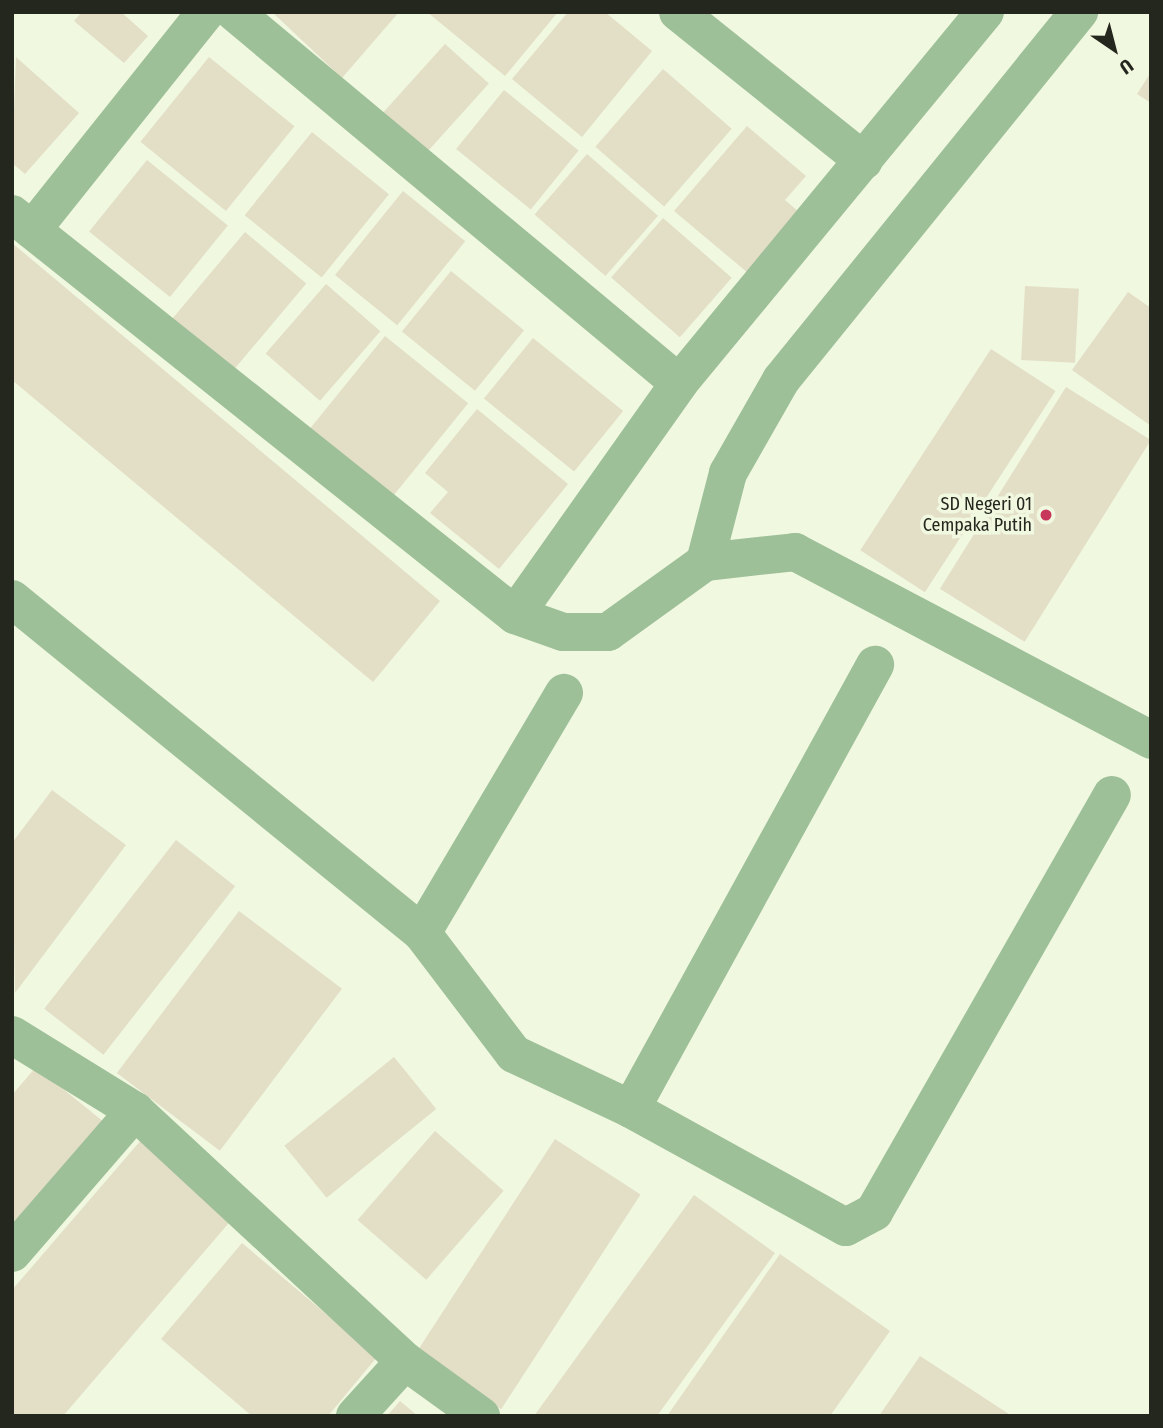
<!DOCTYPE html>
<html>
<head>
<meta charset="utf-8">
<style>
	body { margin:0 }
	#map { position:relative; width:1163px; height:1428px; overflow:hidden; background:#f1f8e0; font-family:"Fira Sans Condensed",sans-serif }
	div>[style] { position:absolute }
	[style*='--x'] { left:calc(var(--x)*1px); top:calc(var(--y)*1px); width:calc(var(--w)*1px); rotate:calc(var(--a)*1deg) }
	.building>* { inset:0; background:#e3dec6; transform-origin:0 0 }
	.street>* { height:38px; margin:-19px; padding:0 19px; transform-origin:19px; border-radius:19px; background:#9ec099 }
	.dots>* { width:19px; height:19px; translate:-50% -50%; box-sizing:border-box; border:4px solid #f1f8e0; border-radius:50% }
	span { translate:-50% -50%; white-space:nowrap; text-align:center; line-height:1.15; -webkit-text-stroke:7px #f1f8e0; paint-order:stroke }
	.poi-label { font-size:18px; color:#24271e }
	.right { translate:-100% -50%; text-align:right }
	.frame { position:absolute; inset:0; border:14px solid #24271e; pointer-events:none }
	.north { position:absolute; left:1079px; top:14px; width:70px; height:70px; -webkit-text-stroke:5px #f1f8e0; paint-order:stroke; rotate:145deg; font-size:19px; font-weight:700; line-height:28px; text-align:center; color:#24271e }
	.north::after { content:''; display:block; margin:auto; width:24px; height:32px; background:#24271e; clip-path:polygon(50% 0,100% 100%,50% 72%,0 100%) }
</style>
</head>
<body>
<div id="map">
	<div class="building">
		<div style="clip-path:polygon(82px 12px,121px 12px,148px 36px,124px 63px,74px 21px)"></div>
		<div style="clip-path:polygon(272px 12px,399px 12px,342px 78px)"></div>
		<div style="clip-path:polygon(427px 12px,558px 12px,505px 76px)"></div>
		<div style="clip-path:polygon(568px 12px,605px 12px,652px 51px,582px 137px,512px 79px)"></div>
		<div style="left:445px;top:44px;width:59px;height:92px;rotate:42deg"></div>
		<div style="clip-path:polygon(16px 57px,79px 113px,25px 174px,12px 163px)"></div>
		<div style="left:209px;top:57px;width:110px;height:109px;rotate:39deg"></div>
		<div style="left:663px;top:69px;width:91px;height:103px;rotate:41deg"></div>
		<div style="clip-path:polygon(1151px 72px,1151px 103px,1137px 94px)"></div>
		<div style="left:504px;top:90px;width:96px;height:76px;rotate:39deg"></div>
		<div style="clip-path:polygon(747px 126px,806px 176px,785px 200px,799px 212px,748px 273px,674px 211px)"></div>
		<div style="left:312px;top:132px;width:99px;height:107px;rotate:39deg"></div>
		<div style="left:587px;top:154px;width:94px;height:80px;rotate:41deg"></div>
		<div style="left:147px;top:160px;width:104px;height:92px;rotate:39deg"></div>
		<div style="left:403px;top:191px;width:80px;height:108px;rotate:39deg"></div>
		<div style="left:663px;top:218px;width:91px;height:79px;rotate:41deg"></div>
		<div style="left:245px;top:232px;width:80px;height:119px;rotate:40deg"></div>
		<div style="clip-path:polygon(12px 243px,440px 601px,373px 682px,12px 380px)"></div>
		<div style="left:451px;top:271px;width:94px;height:78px;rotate:39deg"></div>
		<div style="left:326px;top:284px;width:72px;height:92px;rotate:41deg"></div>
		<div style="left:1025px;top:286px;width:54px;height:74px;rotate:3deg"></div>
		<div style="clip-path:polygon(1128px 292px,1151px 308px,1151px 426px,1072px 370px)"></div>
		<div style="left:385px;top:336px;width:107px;height:119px;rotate:39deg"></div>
		<div style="left:533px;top:338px;width:116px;height:78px;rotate:39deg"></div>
		<div style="left:991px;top:349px;width:77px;height:240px;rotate:33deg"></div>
		<div style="left:1066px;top:387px;width:100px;height:238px;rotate:32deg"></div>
		<div style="clip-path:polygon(477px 409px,568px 484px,499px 569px,430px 513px,448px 492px,425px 473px)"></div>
		<div style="clip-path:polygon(52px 790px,126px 845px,15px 993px,12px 843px)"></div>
		<div style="left:176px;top:840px;width:75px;height:214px;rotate:38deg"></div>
		<div style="left:239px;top:911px;width:129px;height:203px;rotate:37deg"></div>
		<div style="left:394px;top:1057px;width:67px;height:141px;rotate:51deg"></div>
		<div style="clip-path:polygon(36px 1067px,110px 1127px,12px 1247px,12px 1095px)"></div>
		<div style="left:435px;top:1131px;width:91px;height:118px;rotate:41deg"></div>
		<div style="clip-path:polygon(148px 1132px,240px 1210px,63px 1416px,12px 1416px,12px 1290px)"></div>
		<div style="left:555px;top:1139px;width:102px;height:256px;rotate:33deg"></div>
		<div style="clip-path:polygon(694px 1195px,775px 1253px,657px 1416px,534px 1416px)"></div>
		<div style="clip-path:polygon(242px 1243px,377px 1357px,328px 1416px,252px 1416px,161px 1339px)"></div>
		<div style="clip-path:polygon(780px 1254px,890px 1331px,830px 1416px,667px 1416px)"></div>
		<div style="clip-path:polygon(920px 1356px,1012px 1416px,879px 1416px)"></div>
		<div style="clip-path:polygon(400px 1401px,418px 1416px,387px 1416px)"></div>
	</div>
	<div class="street">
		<div style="--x:234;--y:12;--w:579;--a:39.82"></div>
		<div style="--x:678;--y:12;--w:238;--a:38.7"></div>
		<div style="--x:12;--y:214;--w:643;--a:38.56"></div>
		<div style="--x:515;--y:615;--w:51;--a:19.5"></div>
		<div style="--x:563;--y:632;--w:45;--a:0"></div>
		<div style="--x:608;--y:632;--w:120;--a:-35.8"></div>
		<div style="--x:705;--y:562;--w:91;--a:-6.3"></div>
		<div style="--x:795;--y:552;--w:403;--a:27.8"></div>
		<div style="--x:32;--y:230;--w:279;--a:-51.4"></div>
		<div style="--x:705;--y:562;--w:92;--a:-75.5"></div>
		<div style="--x:728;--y:473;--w:107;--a:-60.3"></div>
		<div style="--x:781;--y:380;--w:474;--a:-51"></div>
		<div style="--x:12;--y:599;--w:529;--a:39.17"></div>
		<div style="--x:422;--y:933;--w:152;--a:52.8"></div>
		<div style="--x:514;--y:1054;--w:129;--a:25.2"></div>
		<div style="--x:631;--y:1109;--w:245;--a:28.8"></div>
		<div style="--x:846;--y:1227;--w:32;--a:-28"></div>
		<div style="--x:874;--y:1212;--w:480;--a:-60.3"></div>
		<div style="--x:515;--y:615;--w:284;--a:-54.7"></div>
		<div style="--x:679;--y:383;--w:481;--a:-50.5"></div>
		<div style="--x:422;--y:933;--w:279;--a:-59.4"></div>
		<div style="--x:12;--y:1035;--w:145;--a:31.7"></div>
		<div style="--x:631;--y:1109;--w:507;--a:-61.21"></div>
		<div style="--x:12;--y:1253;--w:188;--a:-49.1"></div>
		<div style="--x:135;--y:1111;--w:368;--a:42.8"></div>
		<div style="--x:405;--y:1361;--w:94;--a:35.9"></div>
		<div style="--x:355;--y:1416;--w:74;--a:-47.7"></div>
	</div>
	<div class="dots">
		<div style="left:1046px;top:515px;background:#c7375b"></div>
	</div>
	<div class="poi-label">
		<span class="right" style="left:1032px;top:515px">SD Negeri 01<br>Cempaka Putih</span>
	</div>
	<div class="frame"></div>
	<div class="north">U</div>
</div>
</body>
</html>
